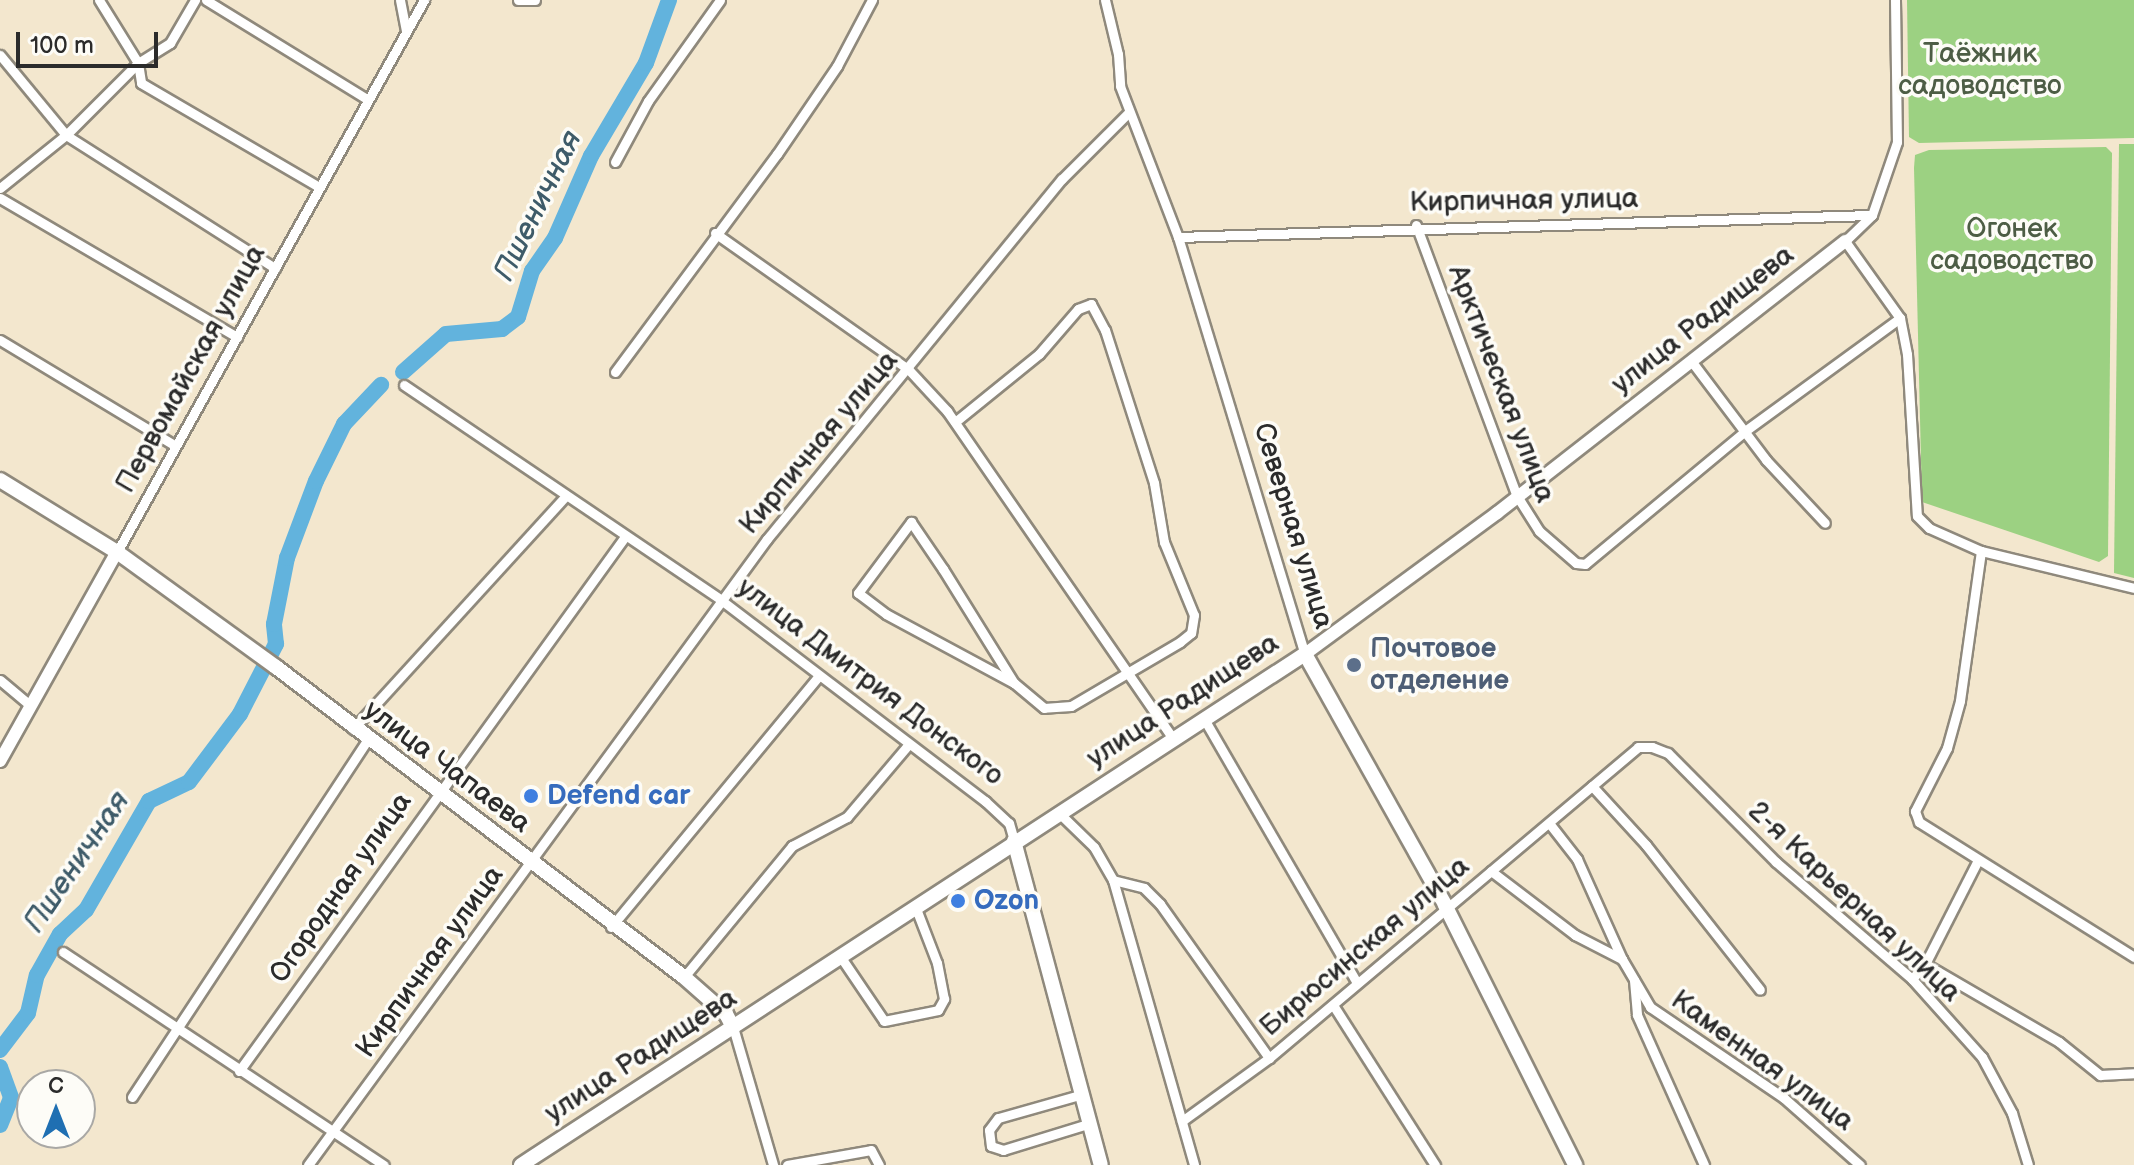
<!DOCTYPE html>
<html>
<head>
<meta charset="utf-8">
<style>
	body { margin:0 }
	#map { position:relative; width:2134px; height:1165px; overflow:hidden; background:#f3e7ce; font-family:"Balsamiq Sans",sans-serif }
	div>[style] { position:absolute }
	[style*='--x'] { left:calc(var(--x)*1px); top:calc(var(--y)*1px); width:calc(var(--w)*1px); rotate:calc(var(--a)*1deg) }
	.green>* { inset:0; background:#9cd182 }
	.river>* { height:16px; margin:-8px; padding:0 8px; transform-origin:8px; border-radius:8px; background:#62b3dd }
	.roads { filter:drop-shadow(2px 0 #8f897c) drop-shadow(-2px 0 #8f897c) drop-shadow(0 2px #8f897c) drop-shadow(0 -2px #8f897c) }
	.minor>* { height:9px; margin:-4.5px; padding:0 4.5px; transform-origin:4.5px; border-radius:4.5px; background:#fff }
	.tertiary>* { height:12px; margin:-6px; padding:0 6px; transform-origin:6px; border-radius:6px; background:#fff }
	.secondary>* { height:14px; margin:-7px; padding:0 7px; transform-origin:7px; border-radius:7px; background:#fff }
	.dots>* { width:22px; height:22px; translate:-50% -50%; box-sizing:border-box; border:4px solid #fdfcf7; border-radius:50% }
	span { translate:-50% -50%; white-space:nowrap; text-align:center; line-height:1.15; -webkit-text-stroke:7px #fdfcf7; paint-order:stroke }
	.park-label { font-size:28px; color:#4d5d45 }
	.street-label { font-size:28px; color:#2b2b2b }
	.service-label { font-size:28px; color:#4e5e75; font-weight:700 }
	.left { translate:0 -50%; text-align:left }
	.shop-label { font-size:28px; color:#366cbe; font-weight:700 }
	.water-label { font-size:30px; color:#3e5b69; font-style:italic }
	.north { position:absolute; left:16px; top:1069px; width:80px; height:80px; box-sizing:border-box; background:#fdfcf7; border:2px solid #a9a8a5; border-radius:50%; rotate:0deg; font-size:22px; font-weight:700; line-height:32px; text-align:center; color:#2b2b2b }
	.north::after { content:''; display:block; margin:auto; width:28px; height:36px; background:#1f6fb2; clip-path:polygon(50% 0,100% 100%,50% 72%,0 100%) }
	.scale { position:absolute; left:16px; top:32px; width:142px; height:36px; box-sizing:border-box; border:4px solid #2b2b2b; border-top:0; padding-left:10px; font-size:24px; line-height:28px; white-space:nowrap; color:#2b2b2b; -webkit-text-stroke:6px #fdfcf7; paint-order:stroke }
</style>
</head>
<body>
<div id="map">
	<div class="green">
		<div style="clip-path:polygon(1907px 0,2134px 0,2134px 138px,1919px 143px,1909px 137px)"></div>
		<div style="clip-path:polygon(2119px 144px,2134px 144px,2134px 578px,2114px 573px)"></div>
		<div style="clip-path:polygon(2106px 147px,2112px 153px,2108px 556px,2099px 562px,1922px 502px,1914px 168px,1915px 155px,1929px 150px)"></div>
	</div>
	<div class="river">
		<div style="--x:403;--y:372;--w:57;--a:-41.5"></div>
		<div style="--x:446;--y:334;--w:56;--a:-5.1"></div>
		<div style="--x:502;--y:329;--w:20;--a:-37"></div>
		<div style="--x:518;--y:317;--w:48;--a:-73.1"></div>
		<div style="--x:532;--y:271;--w:40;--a:-55.1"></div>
		<div style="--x:555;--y:238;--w:90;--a:-66.3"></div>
		<div style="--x:591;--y:156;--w:108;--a:-59.4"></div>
		<div style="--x:646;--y:63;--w:67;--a:-69.9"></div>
		<div style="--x:0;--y:1050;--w:46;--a:-52.9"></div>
		<div style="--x:28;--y:1013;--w:39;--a:-77"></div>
		<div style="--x:37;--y:975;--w:47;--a:-60.7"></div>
		<div style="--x:60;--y:934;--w:35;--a:-43"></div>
		<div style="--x:86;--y:910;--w:126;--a:-60"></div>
		<div style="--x:149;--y:801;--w:44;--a:-25.4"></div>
		<div style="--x:189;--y:782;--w:85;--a:-53.1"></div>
		<div style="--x:240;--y:714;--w:79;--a:-62.8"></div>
		<div style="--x:276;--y:644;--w:20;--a:-96"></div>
		<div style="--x:274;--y:624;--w:67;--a:-78.9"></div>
		<div style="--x:287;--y:558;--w:82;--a:-69.4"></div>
		<div style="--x:316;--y:481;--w:64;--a:-63.8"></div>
		<div style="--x:344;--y:424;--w:54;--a:-46.5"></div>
		<div style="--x:0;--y:1067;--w:33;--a:70"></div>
		<div style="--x:11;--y:1098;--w:29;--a:112"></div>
	</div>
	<div class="roads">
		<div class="minor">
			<div style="--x:99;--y:0;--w:74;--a:58.2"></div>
			<div style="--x:138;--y:63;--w:20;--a:81"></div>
			<div style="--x:141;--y:83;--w:204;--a:30.3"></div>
			<div style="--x:206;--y:0;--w:187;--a:31.6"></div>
			<div style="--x:400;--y:0;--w:31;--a:79"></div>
			<div style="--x:518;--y:0;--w:17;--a:0"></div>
			<div style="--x:1105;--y:0;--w:56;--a:76.5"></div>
			<div style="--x:1118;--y:54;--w:32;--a:86"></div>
			<div style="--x:1120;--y:86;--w:162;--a:69"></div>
			<div style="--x:1178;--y:237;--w:436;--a:73.1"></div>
			<div style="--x:1895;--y:0;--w:142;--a:89.2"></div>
			<div style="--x:1897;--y:142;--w:77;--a:108.9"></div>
			<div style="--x:1872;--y:215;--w:37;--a:136"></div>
			<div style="--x:1845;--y:241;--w:95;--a:54.5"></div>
			<div style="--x:1900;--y:318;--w:37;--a:79"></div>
			<div style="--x:1907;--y:354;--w:162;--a:86.5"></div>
			<div style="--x:1917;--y:516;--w:17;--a:45"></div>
			<div style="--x:1929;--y:528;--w:57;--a:23.9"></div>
			<div style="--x:1981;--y:551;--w:157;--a:13.6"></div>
			<div style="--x:0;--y:55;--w:104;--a:50.5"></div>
			<div style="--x:66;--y:135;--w:248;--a:32.5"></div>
			<div style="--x:615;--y:162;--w:69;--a:-61.6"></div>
			<div style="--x:648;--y:101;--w:124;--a:-54.5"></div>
			<div style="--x:0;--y:188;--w:85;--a:-38.8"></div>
			<div style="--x:66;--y:135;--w:102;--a:-45"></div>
			<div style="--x:138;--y:63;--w:38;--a:-32"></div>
			<div style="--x:170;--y:43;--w:50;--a:-59.8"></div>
			<div style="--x:0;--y:198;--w:275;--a:30.4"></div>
			<div style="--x:1416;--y:225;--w:289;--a:69.6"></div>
			<div style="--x:1517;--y:496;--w:41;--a:57.8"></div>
			<div style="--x:1539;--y:531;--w:49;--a:40.9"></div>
			<div style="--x:1576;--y:563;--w:9;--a:6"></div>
			<div style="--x:1585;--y:564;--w:208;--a:-39.7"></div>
			<div style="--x:1745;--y:431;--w:192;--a:-36.1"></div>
			<div style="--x:715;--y:233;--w:237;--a:35.2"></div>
			<div style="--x:909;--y:370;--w:56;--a:47.2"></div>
			<div style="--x:947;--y:411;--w:398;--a:55.4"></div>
			<div style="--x:1178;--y:237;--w:694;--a:-1.82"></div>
			<div style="--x:0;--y:340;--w:205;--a:31.1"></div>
			<div style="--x:1692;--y:362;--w:123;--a:52.9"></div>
			<div style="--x:1766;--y:460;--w:86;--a:46.9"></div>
			<div style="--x:615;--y:372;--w:272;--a:-53.4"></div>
			<div style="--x:777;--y:154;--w:107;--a:-55.7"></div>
			<div style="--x:837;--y:66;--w:75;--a:-62.1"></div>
			<div style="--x:404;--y:385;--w:383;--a:34.1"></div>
			<div style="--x:721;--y:600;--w:332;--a:37.3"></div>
			<div style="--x:985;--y:801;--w:33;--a:43"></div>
			<div style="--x:1009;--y:823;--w:19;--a:74"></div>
			<div style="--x:955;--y:422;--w:108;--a:-39"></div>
			<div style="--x:1039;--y:354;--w:60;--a:-49.1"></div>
			<div style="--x:1078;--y:309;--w:14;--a:-21"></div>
			<div style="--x:1091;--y:304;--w:30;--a:62"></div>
			<div style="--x:1105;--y:330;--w:161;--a:72.2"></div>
			<div style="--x:1154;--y:483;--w:60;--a:80.4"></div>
			<div style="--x:1164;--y:542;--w:79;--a:67.7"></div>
			<div style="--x:1194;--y:615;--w:18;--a:99"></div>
			<div style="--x:1191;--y:633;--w:14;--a:141"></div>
			<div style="--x:1180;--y:642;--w:126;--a:149.6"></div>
			<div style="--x:1071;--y:706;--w:27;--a:176"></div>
			<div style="--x:1044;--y:708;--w:39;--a:-140"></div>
			<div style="--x:911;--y:522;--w:57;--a:55.8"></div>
			<div style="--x:943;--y:569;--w:134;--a:58.1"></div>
			<div style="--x:1014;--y:683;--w:145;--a:-151.7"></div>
			<div style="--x:886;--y:614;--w:35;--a:-143"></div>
			<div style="--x:858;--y:593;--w:89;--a:-53.3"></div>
			<div style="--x:1981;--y:551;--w:151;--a:98"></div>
			<div style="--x:1960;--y:701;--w:49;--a:105.5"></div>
			<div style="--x:1947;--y:748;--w:71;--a:116.9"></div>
			<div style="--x:1915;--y:811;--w:12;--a:70"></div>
			<div style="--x:1919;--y:822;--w:254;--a:32.1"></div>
			<div style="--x:117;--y:552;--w:632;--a:-60.92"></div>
			<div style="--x:0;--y:680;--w:40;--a:40"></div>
			<div style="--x:1204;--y:719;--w:303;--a:59.9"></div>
			<div style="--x:353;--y:729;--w:316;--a:-47.6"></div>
			<div style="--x:1592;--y:786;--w:80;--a:47.5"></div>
			<div style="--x:1646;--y:845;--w:184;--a:51.8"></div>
			<div style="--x:1058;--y:812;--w:50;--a:44.2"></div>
			<div style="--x:1094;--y:847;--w:38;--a:60"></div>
			<div style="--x:1113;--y:880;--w:296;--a:74.1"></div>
			<div style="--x:1549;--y:823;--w:46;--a:52.1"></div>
			<div style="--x:1577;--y:859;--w:110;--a:65.8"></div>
			<div style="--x:1622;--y:959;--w:56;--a:59.7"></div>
			<div style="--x:1650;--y:1007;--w:162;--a:34.2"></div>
			<div style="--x:1784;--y:1098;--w:101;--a:41.4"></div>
			<div style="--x:1491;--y:871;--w:106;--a:37.3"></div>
			<div style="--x:1575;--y:935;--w:53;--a:27.1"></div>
			<div style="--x:1113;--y:880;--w:32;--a:14"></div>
			<div style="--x:1144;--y:888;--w:23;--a:45"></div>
			<div style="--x:1160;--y:904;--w:189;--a:54.7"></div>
			<div style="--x:1269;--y:1058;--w:483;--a:-40.1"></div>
			<div style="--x:1638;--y:747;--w:14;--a:0"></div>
			<div style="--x:1652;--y:747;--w:17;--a:21"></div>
			<div style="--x:1668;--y:753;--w:153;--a:45.3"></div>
			<div style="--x:1776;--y:862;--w:179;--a:40.7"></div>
			<div style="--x:1912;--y:979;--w:105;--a:48.1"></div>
			<div style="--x:1982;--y:1057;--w:64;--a:61.8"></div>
			<div style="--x:2012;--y:1113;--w:54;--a:72.9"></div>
			<div style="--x:611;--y:927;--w:326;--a:-50.4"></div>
			<div style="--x:63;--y:952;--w:385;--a:33.6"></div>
			<div style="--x:840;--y:956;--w:78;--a:55.9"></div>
			<div style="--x:884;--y:1021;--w:55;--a:-11.5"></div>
			<div style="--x:938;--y:1010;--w:13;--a:-61"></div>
			<div style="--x:944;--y:999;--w:37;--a:-101"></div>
			<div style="--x:937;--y:963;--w:61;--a:-111.1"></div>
			<div style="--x:1925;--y:964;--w:155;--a:30.2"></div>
			<div style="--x:2059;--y:1042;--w:53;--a:38.8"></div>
			<div style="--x:2100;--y:1075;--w:34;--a:-3"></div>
			<div style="--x:684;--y:977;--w:170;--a:-50.5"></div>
			<div style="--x:792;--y:846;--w:62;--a:-27.8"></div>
			<div style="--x:847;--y:817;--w:94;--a:-49.7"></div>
			<div style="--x:1912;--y:979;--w:20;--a:-49"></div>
			<div style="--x:1925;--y:964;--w:117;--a:-63"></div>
			<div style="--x:1634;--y:980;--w:35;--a:85"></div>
			<div style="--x:1637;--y:1015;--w:164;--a:65.9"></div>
			<div style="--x:1333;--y:1005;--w:190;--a:57.5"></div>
			<div style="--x:733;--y:1027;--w:144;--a:73.8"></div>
			<div style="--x:239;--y:1071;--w:658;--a:-54.16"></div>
			<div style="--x:1083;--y:1094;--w:88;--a:164.2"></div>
			<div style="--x:998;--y:1118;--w:15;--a:127"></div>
			<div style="--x:989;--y:1130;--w:16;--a:83"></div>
			<div style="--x:991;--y:1146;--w:13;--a:18"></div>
			<div style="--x:1003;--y:1150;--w:92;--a:-17.1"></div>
			<div style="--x:132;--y:1097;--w:429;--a:-56.6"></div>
			<div style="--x:1182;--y:1121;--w:107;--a:-35.9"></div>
			<div style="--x:308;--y:1165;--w:776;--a:-53.75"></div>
			<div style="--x:767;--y:539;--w:465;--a:-50.7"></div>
			<div style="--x:1062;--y:179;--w:93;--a:-45"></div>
			<div style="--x:787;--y:1165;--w:85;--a:-10.1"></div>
			<div style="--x:871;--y:1150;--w:17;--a:62"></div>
		</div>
		<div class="tertiary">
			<div style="--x:1305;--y:654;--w:238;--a:-36.3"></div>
			<div style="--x:1497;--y:513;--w:442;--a:-38"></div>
			<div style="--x:0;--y:761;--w:240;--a:-60.8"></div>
		</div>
		<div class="secondary">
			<div style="--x:0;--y:480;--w:137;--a:31.6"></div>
			<div style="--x:117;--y:552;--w:196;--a:35.9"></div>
			<div style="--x:276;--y:667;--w:512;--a:37.23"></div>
			<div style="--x:684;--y:977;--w:56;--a:41.4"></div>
			<div style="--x:726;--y:1014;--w:15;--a:62"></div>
			<div style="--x:1014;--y:841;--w:335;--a:75"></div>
			<div style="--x:521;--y:1165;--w:936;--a:-33.1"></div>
			<div style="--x:1305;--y:654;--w:287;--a:60.8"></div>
			<div style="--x:1445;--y:905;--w:291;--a:63.4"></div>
		</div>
	</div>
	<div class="dots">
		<div style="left:1354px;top:665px;background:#5c6f8a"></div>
		<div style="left:531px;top:796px;background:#3f7fe0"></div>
		<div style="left:958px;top:901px;background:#3f7fe0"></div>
	</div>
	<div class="park-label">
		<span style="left:1980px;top:70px">Таёжник<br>садоводство</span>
		<span style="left:2012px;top:245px">Огонек<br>садоводство</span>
	</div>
	<div class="street-label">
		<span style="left:1524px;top:201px;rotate:-1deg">Кирпичная улица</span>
		<span style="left:1703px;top:320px;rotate:-38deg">улица Радищева</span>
		<span style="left:191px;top:369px;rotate:-61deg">Первомайская улица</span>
		<span style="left:1501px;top:384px;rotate:69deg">Арктическая улица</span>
		<span style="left:819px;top:443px;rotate:-50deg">Кирпичная улица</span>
		<span style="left:1293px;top:526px;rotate:73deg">Северная улица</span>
		<span style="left:870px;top:682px;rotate:37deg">улица Дмитрия Донского</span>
		<span style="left:1183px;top:701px;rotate:-33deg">улица Радищева</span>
		<span style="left:447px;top:767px;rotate:37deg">улица Чапаева</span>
		<span style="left:341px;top:888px;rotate:-55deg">Огородная улица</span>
		<span style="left:1854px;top:902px;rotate:43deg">2-я Карьерная улица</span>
		<span style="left:1365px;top:947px;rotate:-40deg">Бирюсинская улица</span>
		<span style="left:430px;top:962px;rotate:-54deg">Кирпичная улица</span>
		<span style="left:641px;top:1056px;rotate:-33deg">улица Радищева</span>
		<span style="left:1762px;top:1061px;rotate:36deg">Каменная улица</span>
	</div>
	<div class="service-label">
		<span class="left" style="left:1370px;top:665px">Почтовое<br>отделение</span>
	</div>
	<div class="shop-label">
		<span class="left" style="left:547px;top:796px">Defend car</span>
		<span class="left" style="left:974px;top:901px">Ozon</span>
	</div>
	<div class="water-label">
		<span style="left:538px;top:206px;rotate:-64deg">Пшеничная</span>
		<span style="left:77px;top:862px;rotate:-56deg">Пшеничная</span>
	</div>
	<div class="north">С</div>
	<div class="scale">100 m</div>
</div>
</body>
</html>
